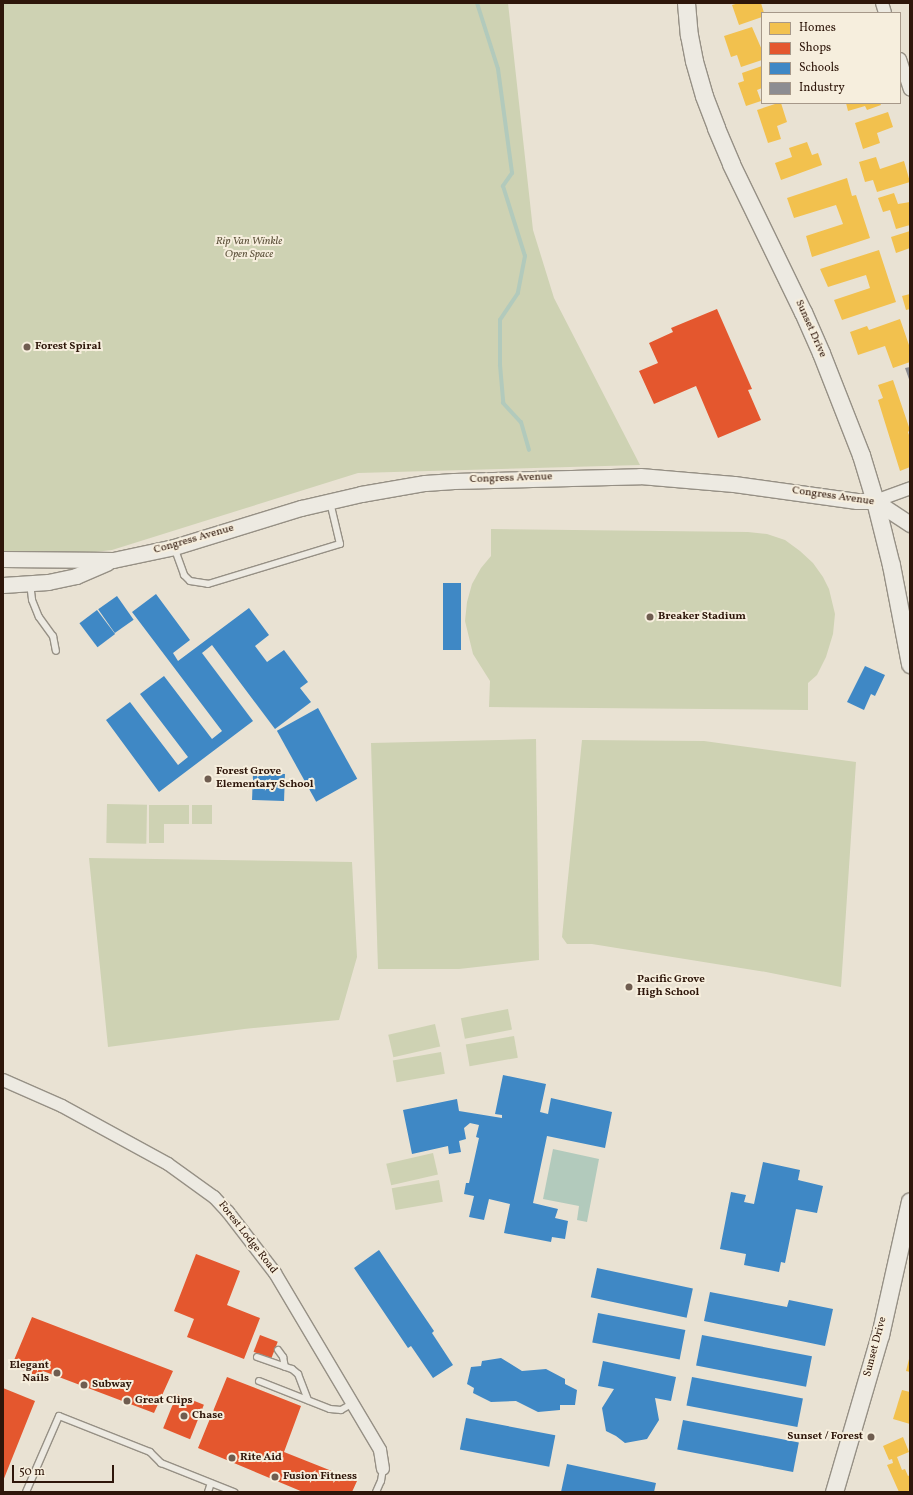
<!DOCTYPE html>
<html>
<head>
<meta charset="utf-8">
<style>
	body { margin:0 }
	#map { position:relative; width:913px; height:1495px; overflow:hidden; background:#e9e2d3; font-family:Vollkorn,serif }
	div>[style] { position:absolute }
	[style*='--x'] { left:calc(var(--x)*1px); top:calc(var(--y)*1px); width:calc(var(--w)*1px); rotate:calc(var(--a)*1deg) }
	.green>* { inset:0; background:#ced2b3; transform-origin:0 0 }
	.water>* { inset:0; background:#b2cabc }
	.homes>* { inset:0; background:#f2c14e }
	.shops>* { inset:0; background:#e4572e; transform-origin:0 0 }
	.schools>* { inset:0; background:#3f88c5; transform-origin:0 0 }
	.industry>* { inset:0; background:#8d8d92 }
	.stream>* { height:4px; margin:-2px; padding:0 2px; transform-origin:2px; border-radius:2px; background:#b2cabc }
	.roads { filter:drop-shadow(1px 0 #969085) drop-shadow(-1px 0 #969085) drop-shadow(0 1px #969085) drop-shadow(0 -1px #969085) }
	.service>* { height:6px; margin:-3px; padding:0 3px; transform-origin:3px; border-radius:3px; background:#edeae2 }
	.minor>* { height:12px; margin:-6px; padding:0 6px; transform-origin:6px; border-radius:6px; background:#edeae2 }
	.tertiary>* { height:15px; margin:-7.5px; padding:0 7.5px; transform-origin:7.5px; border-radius:7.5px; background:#edeae2 }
	.secondary>* { height:17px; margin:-8.5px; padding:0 8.5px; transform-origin:8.5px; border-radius:8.5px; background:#edeae2 }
	.dots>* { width:11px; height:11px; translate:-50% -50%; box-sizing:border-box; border:2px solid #f6eedd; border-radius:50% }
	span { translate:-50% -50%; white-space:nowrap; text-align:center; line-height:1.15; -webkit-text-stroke:4px #f6eedd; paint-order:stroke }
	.park-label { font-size:11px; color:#5e533c; font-style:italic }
	.street-label { font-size:11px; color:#2e160a }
	.poi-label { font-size:11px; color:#2e160a; font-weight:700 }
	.left { translate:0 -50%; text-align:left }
	.right { translate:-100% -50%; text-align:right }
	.frame { position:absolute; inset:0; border:4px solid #2e160a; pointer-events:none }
	.legend { position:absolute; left:761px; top:12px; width:140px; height:92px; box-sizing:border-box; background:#f6eedd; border:1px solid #a69889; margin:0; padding:5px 7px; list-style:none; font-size:12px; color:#2e160a }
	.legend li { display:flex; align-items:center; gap:8px; height:20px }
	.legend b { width:20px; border:1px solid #a69889 }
	.scale { position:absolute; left:12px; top:1465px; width:102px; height:18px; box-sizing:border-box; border:2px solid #2e160a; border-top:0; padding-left:5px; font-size:12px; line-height:14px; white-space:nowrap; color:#2e160a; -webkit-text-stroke:3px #f6eedd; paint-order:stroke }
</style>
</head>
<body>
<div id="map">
	<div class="green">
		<div style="clip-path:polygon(3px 3px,508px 3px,533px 230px,554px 298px,640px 465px,358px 473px,112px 550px,70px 555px,3px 559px)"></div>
		<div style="clip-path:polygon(491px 529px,748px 532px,767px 534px,785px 540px,800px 551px,813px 563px,823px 577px,829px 589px,835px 614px,833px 634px,826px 657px,817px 675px,808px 683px,808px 710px,489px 707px,490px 681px,473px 654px,465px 621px,467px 602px,472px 584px,481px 568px,491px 556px)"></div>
		<div style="clip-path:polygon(536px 739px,539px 960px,459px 969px,378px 969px,371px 743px)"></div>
		<div style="clip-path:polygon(582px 740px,704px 741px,856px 762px,841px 987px,766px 972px,592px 944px,567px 944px,562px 937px)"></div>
		<div style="left:107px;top:804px;width:40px;height:39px;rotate:1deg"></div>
		<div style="clip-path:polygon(149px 805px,189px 805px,189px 824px,164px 824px,164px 843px,149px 843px)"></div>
		<div style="left:192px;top:805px;width:20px;height:19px"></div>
		<div style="clip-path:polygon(89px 858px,352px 862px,357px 957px,339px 1020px,244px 1029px,108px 1047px)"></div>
		<div style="left:508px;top:1009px;width:21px;height:48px;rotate:79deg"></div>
		<div style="left:435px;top:1024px;width:23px;height:48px;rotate:77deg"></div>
		<div style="left:514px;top:1036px;width:22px;height:49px;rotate:80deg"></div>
		<div style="left:441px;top:1052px;width:22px;height:49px;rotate:80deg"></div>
		<div style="left:433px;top:1153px;width:22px;height:48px;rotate:77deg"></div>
		<div style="left:439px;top:1180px;width:22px;height:48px;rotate:80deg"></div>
	</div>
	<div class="water">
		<div style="clip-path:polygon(553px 1149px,599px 1159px,587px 1222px,577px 1220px,579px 1206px,543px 1199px)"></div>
	</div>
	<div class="homes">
		<div style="clip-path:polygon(739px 3px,761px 3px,764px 13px,762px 13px,762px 17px,739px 25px,732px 5px)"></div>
		<div style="clip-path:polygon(752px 27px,762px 50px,762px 60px,741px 67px,737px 55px,731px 57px,724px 36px)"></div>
		<div style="clip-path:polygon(762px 66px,762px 88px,757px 90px,761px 101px,746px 106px,738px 83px,744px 81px,742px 73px)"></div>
		<div style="clip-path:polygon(778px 103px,781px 103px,787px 122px,777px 126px,781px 139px,768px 143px,757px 110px)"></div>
		<div style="clip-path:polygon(846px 103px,880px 103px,881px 105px,867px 110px,865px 106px,848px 111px)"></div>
		<div style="clip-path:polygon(888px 112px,893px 127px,877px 133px,880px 143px,863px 149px,855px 123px)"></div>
		<div style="clip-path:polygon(807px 142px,812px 155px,818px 153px,822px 165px,781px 180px,775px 163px,792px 157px,789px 148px)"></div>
		<div style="clip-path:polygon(876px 157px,880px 169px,904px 161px,910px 182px,877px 192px,873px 180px,865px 182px,859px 162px)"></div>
		<div style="clip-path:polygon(847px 178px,852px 196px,856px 195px,870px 238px,812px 257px,806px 236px,843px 224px,836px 205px,794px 218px,787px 198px)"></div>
		<div style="clip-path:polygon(894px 193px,898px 204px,910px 202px,910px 225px,896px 229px,890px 210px,883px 212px,878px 198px)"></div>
		<div style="clip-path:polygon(910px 231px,910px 248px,896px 253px,891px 237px)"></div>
		<div style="clip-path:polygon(879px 250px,896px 302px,842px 320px,834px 300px,870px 288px,866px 275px,828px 287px,820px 269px)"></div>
		<div style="clip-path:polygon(910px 294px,910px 309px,906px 310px,902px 296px)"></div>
		<div style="clip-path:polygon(900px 319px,910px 348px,910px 362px,893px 368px,885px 346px,858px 355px,850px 332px,867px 326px,869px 330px)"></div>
		<div style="clip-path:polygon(893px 380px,910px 430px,908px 432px,910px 438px,910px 467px,900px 471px,878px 400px,883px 398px,878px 385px)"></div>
		<div style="clip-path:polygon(909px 1359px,910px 1359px,910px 1372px,906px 1371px)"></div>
		<div style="clip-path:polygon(902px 1390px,910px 1392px,910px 1424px,893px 1419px)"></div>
		<div style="clip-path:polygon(903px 1437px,909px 1452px,897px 1457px,902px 1470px,905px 1469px,908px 1476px,910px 1475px,910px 1492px,899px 1492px,887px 1465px,893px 1463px,892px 1459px,889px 1460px,883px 1446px)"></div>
	</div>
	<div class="shops">
		<div style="clip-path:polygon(717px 309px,752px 389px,748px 390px,761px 420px,718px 438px,696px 386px,654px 404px,639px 371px,658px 363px,649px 343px,673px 332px,671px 328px)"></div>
		<div style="clip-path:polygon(196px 1254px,240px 1271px,227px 1305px,260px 1318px,244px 1359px,187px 1337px,194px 1319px,174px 1311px)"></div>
		<div style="clip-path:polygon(32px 1317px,173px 1371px,154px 1413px,43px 1371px,41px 1378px,12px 1365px)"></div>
		<div style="left:260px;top:1335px;width:19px;height:18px;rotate:21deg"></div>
		<div style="clip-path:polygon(227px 1377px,301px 1406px,284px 1452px,357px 1481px,352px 1492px,303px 1492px,198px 1448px)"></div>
		<div style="clip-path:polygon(3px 1388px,35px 1401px,3px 1481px)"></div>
		<div style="left:177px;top:1394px;width:29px;height:37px;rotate:22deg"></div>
	</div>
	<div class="schools">
		<div style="left:443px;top:583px;width:18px;height:67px"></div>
		<div style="clip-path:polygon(156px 594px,190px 640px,173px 653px,178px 661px,249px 608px,269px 635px,255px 646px,267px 662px,284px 650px,308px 682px,300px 688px,311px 702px,275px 729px,212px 645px,202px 653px,253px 721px,159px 792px,106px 720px,130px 702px,178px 765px,188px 757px,140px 694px,164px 676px,212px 739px,222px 731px,132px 612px)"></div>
		<div style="left:117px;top:596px;width:29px;height:23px;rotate:55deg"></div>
		<div style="left:97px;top:610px;width:30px;height:22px;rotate:53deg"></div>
		<div style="clip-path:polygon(865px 666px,885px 675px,875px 696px,871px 694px,864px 710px,847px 702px)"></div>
		<div style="left:318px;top:708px;width:81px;height:47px;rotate:61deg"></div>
		<div style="left:253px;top:773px;width:32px;height:27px;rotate:2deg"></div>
		<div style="clip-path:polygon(503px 1075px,546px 1084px,540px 1112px,548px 1114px,551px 1098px,612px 1112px,605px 1148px,547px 1136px,533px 1203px,558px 1209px,555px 1218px,568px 1221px,565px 1239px,552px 1237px,551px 1242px,504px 1233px,510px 1204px,489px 1199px,484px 1220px,469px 1217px,474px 1196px,464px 1194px,466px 1183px,469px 1183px,479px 1138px,476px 1137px,479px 1125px,470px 1123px,464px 1128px,466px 1139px,459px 1141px,461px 1152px,449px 1154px,448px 1146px,412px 1154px,403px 1110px,457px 1099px,459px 1111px,502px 1118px,502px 1115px,495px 1114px)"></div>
		<div style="clip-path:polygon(763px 1162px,800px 1170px,798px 1180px,823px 1186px,817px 1213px,796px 1209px,785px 1263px,781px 1262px,779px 1272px,744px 1265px,746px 1254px,720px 1249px,731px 1192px,746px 1195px,744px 1202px,754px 1204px)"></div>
		<div style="clip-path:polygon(379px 1250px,434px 1331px,432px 1333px,453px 1365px,433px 1378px,411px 1346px,408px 1348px,354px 1268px)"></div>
		<div style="left:597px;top:1268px;width:98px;height:30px;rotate:12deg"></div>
		<div style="clip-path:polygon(710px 1292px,787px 1307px,789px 1300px,833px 1309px,825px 1346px,704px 1321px)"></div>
		<div style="left:598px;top:1313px;width:89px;height:30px;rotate:11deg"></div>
		<div style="left:702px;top:1335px;width:112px;height:31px;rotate:11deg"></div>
		<div style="clip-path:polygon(501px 1358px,522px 1371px,546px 1369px,565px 1379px,565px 1384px,577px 1390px,575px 1405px,560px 1405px,560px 1410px,538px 1412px,516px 1401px,491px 1402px,473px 1393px,474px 1388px,467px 1384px,471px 1367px,481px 1366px,482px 1361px)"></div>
		<div style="clip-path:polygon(603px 1361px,676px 1377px,671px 1401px,655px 1398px,659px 1420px,647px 1439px,625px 1443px,616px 1436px,606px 1431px,602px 1408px,614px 1389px,598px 1386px)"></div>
		<div style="left:692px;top:1377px;width:113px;height:29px;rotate:11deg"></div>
		<div style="left:466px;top:1418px;width:91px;height:32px;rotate:11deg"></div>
		<div style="left:683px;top:1420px;width:118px;height:30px;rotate:11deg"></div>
		<div style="clip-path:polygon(567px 1464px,656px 1483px,654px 1492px,561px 1492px)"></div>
	</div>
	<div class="industry">
		<div style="clip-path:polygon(910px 367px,910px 382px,905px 368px)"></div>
	</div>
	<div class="stream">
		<div style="--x:477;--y:3;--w:69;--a:72.3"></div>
		<div style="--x:498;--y:69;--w:105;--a:82.3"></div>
		<div style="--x:512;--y:173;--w:16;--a:125"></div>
		<div style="--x:503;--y:186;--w:73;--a:72.6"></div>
		<div style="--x:525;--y:256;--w:38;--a:101"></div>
		<div style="--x:518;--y:293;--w:32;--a:124"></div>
		<div style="--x:500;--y:320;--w:45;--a:90"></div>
		<div style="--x:500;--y:365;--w:38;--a:85"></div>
		<div style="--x:503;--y:403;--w:26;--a:47"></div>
		<div style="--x:521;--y:422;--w:29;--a:74"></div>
	</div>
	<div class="roads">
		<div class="service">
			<div style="--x:174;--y:547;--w:30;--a:70"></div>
			<div style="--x:184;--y:575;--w:8;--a:45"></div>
			<div style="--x:190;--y:581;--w:18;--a:9"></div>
			<div style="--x:208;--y:584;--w:138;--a:-16.9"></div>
			<div style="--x:340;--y:544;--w:43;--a:-103.4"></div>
			<div style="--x:30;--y:583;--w:17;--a:83"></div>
			<div style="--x:32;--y:600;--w:18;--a:68"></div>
			<div style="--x:39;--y:617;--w:24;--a:54"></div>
			<div style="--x:53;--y:636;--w:15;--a:79"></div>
			<div style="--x:278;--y:1350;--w:9;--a:54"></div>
			<div style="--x:283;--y:1357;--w:10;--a:79"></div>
			<div style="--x:257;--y:1357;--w:37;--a:19"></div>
			<div style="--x:292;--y:1369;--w:8;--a:40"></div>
			<div style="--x:298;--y:1374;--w:28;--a:69"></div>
			<div style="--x:259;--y:1381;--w:76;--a:21.5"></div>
			<div style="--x:330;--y:1409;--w:11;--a:5"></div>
			<div style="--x:341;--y:1410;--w:14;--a:-30"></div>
			<div style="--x:26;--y:1492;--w:83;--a:-66.5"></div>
			<div style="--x:59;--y:1416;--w:98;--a:21.6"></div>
			<div style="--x:150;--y:1452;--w:16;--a:45"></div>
			<div style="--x:161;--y:1463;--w:79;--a:21.7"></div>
			<div style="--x:208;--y:1492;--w:9;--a:-72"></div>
			<div style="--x:376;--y:1492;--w:12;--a:-66"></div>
			<div style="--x:381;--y:1481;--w:12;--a:-81"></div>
		</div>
		<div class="minor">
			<div style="--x:882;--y:3;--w:10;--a:73"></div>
			<div style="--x:900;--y:59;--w:32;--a:72"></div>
			<div style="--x:875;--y:501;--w:37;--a:-20"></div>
			<div style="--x:3;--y:1080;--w:64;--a:23.8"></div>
			<div style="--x:62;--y:1106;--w:121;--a:28.7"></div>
			<div style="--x:168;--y:1164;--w:57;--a:35.7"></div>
			<div style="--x:214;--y:1197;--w:21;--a:47"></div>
			<div style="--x:228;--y:1212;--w:77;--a:52.4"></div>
			<div style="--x:275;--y:1273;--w:206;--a:59.3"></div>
			<div style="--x:380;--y:1450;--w:19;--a:81"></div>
		</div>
		<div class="tertiary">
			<div style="--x:3;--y:559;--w:110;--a:0.5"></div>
			<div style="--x:113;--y:560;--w:62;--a:-12"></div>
			<div style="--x:174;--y:547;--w:133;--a:-17.1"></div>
			<div style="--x:301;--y:508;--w:62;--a:-13.1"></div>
			<div style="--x:361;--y:494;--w:65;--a:-9.8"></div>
			<div style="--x:425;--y:483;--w:29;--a:-4"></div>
			<div style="--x:454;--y:481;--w:186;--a:-1.5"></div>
			<div style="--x:640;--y:476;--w:94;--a:4.9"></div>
			<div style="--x:734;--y:484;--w:124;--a:7.9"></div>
			<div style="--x:857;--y:501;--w:18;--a:0"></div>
			<div style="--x:875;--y:501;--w:42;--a:33.3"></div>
			<div style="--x:3;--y:585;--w:45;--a:-3.8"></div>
			<div style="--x:48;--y:582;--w:29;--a:-12"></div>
			<div style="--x:76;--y:576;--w:34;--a:-23"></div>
		</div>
		<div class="secondary">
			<div style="--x:686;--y:3;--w:32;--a:85"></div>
			<div style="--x:689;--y:35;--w:26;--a:79"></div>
			<div style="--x:694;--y:61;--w:36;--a:74"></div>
			<div style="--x:704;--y:96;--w:34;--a:69"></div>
			<div style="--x:716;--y:128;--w:39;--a:67"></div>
			<div style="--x:731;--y:164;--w:165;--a:64.1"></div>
			<div style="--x:803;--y:312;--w:45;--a:66.3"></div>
			<div style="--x:821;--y:353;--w:110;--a:68.6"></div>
			<div style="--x:861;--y:455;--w:48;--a:73.1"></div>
			<div style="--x:875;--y:501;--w:66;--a:76"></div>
			<div style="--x:891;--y:565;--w:101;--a:79.1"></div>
			<div style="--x:834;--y:1492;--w:164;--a:-73.7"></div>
			<div style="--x:880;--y:1335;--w:137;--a:-77.4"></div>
		</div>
	</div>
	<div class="dots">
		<div style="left:27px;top:347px;background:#6f5d50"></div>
		<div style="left:650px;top:617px;background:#6f5d50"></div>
		<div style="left:208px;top:779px;background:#6f5d50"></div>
		<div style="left:629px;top:987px;background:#6f5d50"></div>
		<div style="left:57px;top:1373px;background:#6f5d50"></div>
		<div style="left:84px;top:1385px;background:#6f5d50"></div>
		<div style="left:127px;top:1401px;background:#6f5d50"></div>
		<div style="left:184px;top:1416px;background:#6f5d50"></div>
		<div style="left:871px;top:1437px;background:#6f5d50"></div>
		<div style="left:232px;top:1458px;background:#6f5d50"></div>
		<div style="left:275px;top:1477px;background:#6f5d50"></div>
	</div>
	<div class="park-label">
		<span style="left:249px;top:249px">Rip Van Winkle<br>Open Space</span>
	</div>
	<div class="street-label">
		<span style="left:810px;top:329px;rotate:66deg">Sunset Drive</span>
		<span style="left:511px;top:479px;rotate:-2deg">Congress Avenue</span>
		<span style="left:833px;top:497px;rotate:8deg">Congress Avenue</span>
		<span style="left:194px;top:540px;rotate:-16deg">Congress Avenue</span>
		<span style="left:247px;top:1238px;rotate:52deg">Forest Lodge Road</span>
		<span style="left:876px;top:1347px;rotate:-75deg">Sunset Drive</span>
	</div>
	<div class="poi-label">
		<span class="left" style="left:35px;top:347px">Forest Spiral</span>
		<span class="left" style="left:658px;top:617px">Breaker Stadium</span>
		<span class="left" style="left:216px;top:779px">Forest Grove<br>Elementary School</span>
		<span class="left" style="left:637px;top:987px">Pacific Grove<br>High School</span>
		<span class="right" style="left:49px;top:1373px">Elegant<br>Nails</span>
		<span class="left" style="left:92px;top:1385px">Subway</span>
		<span class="left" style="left:135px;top:1401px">Great Clips</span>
		<span class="left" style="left:192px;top:1416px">Chase</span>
		<span class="right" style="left:863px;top:1437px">Sunset / Forest</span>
		<span class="left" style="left:240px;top:1458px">Rite Aid</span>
		<span class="left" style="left:283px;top:1477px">Fusion Fitness</span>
	</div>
	<div class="frame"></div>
	<ul class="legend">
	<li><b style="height:11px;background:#f2c14e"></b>Homes</li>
	<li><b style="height:11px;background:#e4572e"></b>Shops</li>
	<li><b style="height:11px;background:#3f88c5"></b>Schools</li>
	<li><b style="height:11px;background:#8d8d92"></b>Industry</li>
	</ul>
	<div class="scale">50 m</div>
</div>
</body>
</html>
